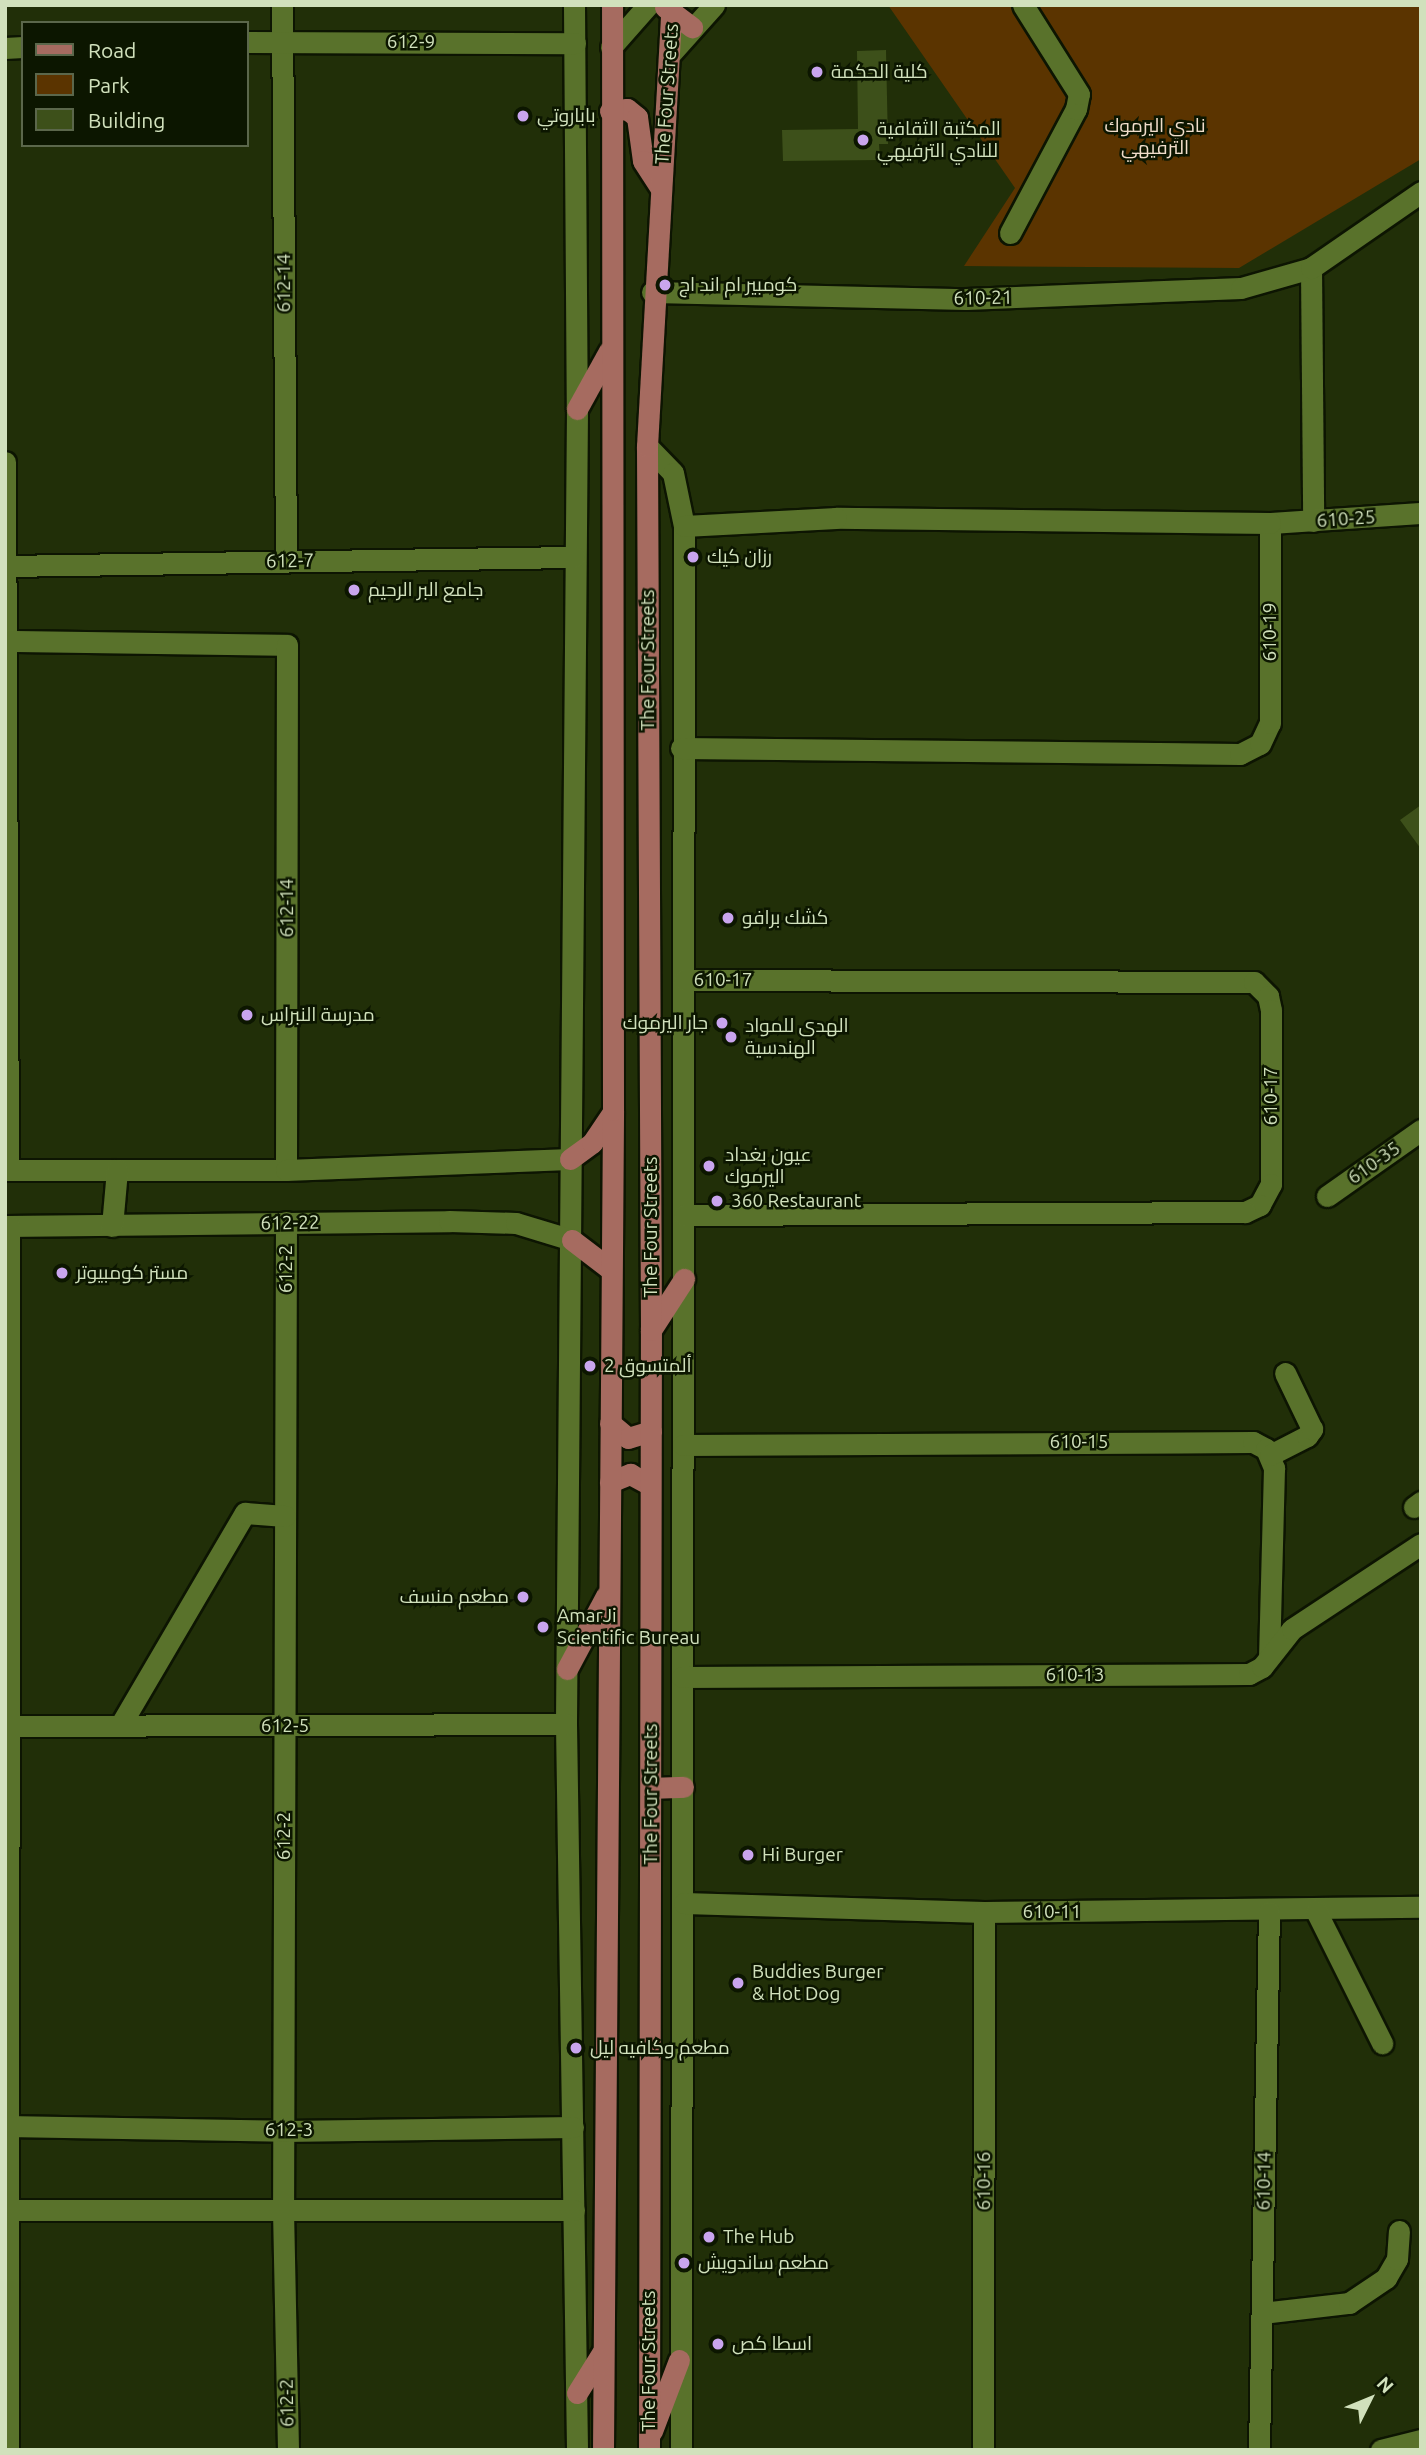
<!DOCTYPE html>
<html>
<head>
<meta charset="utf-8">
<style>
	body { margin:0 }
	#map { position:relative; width:1426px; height:2455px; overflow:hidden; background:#212f08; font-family:Ubuntu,Cairo,sans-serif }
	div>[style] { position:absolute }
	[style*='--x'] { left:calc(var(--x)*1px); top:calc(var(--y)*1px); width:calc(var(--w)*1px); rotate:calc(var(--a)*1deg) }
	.green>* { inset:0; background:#5b3400 }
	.building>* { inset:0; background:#3d501a }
	.roads { filter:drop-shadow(2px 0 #0d1502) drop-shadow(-2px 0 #0d1502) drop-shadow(0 2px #0d1502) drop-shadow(0 -2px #0d1502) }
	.minor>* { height:21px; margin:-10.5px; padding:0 10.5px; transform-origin:10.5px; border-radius:10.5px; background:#59722b }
	.major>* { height:21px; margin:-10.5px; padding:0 10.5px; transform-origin:10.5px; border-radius:10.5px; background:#a66b60 }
	.dots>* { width:19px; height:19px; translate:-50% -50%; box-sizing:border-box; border:4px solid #0c1600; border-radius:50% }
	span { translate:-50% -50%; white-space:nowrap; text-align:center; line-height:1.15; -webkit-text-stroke:5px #0c1600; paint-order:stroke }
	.street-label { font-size:19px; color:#d1e1bc }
	.poi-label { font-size:19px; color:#d1e1bc }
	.left { translate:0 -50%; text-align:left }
	.right { translate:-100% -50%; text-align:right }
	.park-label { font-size:19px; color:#f1ddca }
	.frame { position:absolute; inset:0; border:7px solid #d1e1bc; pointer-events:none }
	.legend { position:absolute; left:21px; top:21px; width:228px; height:126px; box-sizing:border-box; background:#0c1600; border:2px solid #5b674b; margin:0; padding:9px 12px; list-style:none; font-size:21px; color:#d1e1bc }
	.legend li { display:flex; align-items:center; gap:14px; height:35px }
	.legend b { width:35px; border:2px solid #5b674b }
	.north { position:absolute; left:1335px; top:2364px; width:70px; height:70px; -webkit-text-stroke:5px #0c1600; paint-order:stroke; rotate:47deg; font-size:19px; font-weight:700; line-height:28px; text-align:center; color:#d1e1bc }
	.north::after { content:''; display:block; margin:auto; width:24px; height:32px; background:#d1e1bc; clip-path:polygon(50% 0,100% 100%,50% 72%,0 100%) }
</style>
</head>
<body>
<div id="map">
	<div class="green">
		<div style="clip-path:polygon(888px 5px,1421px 5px,1421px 159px,1239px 268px,964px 266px,1015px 188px)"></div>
	</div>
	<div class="building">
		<div style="clip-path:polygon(886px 50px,888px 144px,879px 144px,880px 160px,783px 161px,782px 130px,858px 129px,857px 51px)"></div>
		<div style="clip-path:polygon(1421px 805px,1421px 849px,1400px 820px)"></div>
	</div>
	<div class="roads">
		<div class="minor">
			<div style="--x:282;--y:5;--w:556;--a:89.59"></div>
			<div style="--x:574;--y:5;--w:404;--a:89.6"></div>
			<div style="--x:577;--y:409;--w:1315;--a:90.48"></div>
			<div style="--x:566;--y:1724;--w:726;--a:89.13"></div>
			<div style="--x:247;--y:42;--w:328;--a:0.2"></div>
			<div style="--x:611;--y:47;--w:56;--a:-48.6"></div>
			<div style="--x:5;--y:48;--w:18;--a:-3"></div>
			<div style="--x:672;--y:52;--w:63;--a:-48.2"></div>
			<div style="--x:1010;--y:233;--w:140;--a:-62"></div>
			<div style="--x:1076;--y:109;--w:15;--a:-79"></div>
			<div style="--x:1079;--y:94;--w:105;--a:-122.2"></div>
			<div style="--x:1311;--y:268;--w:253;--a:89.5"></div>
			<div style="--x:652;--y:292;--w:314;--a:1.3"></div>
			<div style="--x:966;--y:299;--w:275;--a:-2.3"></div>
			<div style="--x:1241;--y:288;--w:73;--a:-15.9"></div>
			<div style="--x:1311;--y:268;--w:134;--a:-34.6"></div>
			<div style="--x:647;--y:446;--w:37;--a:46"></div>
			<div style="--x:673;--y:473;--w:54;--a:78.3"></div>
			<div style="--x:684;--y:526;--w:1924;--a:90.09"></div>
			<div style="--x:5;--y:462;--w:708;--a:89.76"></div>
			<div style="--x:1270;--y:523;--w:151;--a:-3.8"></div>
			<div style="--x:6;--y:566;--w:568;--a:-0.91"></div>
			<div style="--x:7;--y:641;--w:280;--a:0.8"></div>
			<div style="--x:287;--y:645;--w:525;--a:90.11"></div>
			<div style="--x:681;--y:748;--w:559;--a:0.61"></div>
			<div style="--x:1240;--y:754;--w:22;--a:-27"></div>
			<div style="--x:1260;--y:744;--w:23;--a:-65"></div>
			<div style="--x:1270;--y:723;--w:200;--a:-90"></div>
			<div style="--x:1270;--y:523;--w:434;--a:-179.3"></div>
			<div style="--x:836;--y:518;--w:152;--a:177"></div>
			<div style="--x:684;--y:980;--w:570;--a:0.2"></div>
			<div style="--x:1254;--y:982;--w:20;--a:45"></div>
			<div style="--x:1268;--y:996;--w:14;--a:78"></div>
			<div style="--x:1271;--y:1010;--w:174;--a:90"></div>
			<div style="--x:1271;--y:1184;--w:24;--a:118"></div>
			<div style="--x:1260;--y:1205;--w:17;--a:155"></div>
			<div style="--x:1245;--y:1212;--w:561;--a:179.69"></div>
			<div style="--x:5;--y:1170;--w:281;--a:0"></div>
			<div style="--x:286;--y:1170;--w:284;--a:-2.2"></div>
			<div style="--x:1327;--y:1196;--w:115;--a:-35.1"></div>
			<div style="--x:286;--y:1222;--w:988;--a:90.17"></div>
			<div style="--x:283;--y:2210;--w:240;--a:88.8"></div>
			<div style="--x:5;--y:1226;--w:444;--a:-0.6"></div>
			<div style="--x:449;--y:1221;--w:67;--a:1.7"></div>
			<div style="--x:516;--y:1223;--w:59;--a:16.9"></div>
			<div style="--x:112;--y:1226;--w:56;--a:-84.9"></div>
			<div style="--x:683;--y:1445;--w:570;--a:-0.3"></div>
			<div style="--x:1253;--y:1442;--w:15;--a:28"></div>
			<div style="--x:1266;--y:1449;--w:21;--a:67"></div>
			<div style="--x:1274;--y:1468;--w:187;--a:91.5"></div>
			<div style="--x:1270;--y:1455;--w:42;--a:-27.2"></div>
			<div style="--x:1307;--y:1436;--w:9;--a:-54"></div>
			<div style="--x:1312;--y:1429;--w:62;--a:-115.7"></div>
			<div style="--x:1414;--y:1507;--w:9;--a:-36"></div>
			<div style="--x:682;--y:1677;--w:567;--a:-0.3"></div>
			<div style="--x:1249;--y:1674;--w:15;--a:-28"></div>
			<div style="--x:1262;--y:1667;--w:48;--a:-51.7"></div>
			<div style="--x:1292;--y:1629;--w:154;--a:-33.4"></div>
			<div style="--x:121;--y:1724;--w:245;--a:-59.6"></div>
			<div style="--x:245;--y:1513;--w:40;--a:4.3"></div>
			<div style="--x:5;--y:1726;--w:561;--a:-0.2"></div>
			<div style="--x:684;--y:1903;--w:300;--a:1.7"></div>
			<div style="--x:984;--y:1912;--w:437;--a:-0.7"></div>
			<div style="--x:1316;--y:1911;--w:148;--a:63.4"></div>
			<div style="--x:5;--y:2126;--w:278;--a:1"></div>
			<div style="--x:283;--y:2131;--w:290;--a:-0.8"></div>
			<div style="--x:7;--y:2210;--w:567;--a:0"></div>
			<div style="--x:1262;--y:2313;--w:88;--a:-6.6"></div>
			<div style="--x:1349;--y:2303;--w:45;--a:-34"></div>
			<div style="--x:1386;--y:2278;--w:22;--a:-60"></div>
			<div style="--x:1397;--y:2259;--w:28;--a:-86"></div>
			<div style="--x:8;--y:2450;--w:1224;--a:-89.95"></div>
			<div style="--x:983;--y:2450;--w:538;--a:-89.89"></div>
			<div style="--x:1259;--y:2450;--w:538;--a:-88.94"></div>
			<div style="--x:1381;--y:2450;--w:41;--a:-14"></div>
		</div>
		<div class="major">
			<div style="--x:665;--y:7;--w:34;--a:37"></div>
			<div style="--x:610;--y:111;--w:17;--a:-7"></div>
			<div style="--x:627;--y:109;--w:13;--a:39"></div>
			<div style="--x:637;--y:117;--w:44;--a:82.2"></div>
			<div style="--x:643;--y:161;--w:33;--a:57"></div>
			<div style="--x:577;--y:409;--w:66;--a:-61.1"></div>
			<div style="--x:570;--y:1159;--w:27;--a:-36"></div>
			<div style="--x:592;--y:1143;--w:37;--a:-56"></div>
			<div style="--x:572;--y:1240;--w:48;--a:37.3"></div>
			<div style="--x:651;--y:1330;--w:61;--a:-57.1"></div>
			<div style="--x:610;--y:1423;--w:23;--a:40"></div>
			<div style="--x:628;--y:1438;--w:24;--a:-17"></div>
			<div style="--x:610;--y:1482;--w:22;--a:-22"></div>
			<div style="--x:630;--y:1474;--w:21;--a:28"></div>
			<div style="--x:567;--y:1669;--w:83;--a:-61.9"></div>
			<div style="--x:651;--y:1788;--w:32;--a:-2"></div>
			<div style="--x:577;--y:2393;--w:47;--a:-58"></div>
			<div style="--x:652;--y:2431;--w:76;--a:-69.2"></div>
			<div style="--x:603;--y:2450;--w:1340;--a:-89.57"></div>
			<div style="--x:613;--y:1110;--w:1105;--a:-90.05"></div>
			<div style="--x:649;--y:2450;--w:1120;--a:-89.9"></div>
			<div style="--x:651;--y:1330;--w:884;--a:-90.26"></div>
			<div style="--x:647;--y:446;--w:442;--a:-86.8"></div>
		</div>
	</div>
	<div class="dots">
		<div style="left:817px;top:72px;background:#c9a5ee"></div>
		<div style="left:523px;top:116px;background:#c9a5ee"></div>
		<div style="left:863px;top:140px;background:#c9a5ee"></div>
		<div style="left:665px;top:285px;background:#c9a5ee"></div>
		<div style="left:693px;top:557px;background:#c9a5ee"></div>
		<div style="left:354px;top:590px;background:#c9a5ee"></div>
		<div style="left:728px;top:918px;background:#c9a5ee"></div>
		<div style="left:247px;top:1015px;background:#c9a5ee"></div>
		<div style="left:722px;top:1023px;background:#c9a5ee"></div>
		<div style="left:731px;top:1037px;background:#c9a5ee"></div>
		<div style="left:709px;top:1166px;background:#c9a5ee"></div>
		<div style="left:717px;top:1201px;background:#c9a5ee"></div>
		<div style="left:62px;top:1273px;background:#c9a5ee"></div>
		<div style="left:590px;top:1366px;background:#c9a5ee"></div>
		<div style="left:523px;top:1597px;background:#c9a5ee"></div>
		<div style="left:543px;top:1627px;background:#c9a5ee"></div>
		<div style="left:748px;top:1855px;background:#c9a5ee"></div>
		<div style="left:738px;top:1983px;background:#c9a5ee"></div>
		<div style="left:576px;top:2048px;background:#c9a5ee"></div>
		<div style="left:709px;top:2237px;background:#c9a5ee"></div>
		<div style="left:684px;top:2263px;background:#c9a5ee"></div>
		<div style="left:718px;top:2344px;background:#c9a5ee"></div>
	</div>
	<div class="street-label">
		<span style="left:411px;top:42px">612-9</span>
		<span style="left:667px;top:94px;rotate:-86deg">The Four Streets</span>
		<span style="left:284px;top:283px;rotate:-90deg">612-14</span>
		<span style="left:983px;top:298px;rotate:-1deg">610-21</span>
		<span style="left:1346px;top:519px;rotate:-4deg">610-25</span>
		<span style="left:290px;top:561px;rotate:-1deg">612-7</span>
		<span style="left:1270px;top:632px;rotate:-90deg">610-19</span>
		<span style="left:648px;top:660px;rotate:-90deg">The Four Streets</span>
		<span style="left:287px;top:908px;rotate:-90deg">612-14</span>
		<span style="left:723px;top:980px">610-17</span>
		<span style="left:1271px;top:1096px;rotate:-90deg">610-17</span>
		<span style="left:1374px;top:1163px;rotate:-35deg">610-35</span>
		<span style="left:290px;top:1223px;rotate:-1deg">612-22</span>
		<span style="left:651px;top:1227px;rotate:-90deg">The Four Streets</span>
		<span style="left:286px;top:1269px;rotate:-90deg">612-2</span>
		<span style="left:1079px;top:1442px">610-15</span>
		<span style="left:1075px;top:1675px">610-13</span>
		<span style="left:285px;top:1726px">612-5</span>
		<span style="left:651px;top:1794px;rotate:-90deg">The Four Streets</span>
		<span style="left:284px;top:1836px;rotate:-90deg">612-2</span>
		<span style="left:1052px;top:1912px">610-11</span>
		<span style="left:289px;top:2130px">612-3</span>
		<span style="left:984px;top:2181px;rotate:-90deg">610-16</span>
		<span style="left:1264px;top:2181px;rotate:-89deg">610-14</span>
		<span style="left:649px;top:2361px;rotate:-90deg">The Four Streets</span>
		<span style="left:287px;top:2403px;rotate:-91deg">612-2</span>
	</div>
	<div class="poi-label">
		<span class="left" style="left:831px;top:72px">كلية الحكمة</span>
		<span class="left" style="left:537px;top:116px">باباروتي</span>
		<span class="left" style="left:877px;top:140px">المكتبة الثقافية<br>للنادي الترفيهي</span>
		<span class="left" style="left:679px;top:285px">كومبير ام اند اج</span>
		<span class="left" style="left:707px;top:557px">رزان كيك</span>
		<span class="left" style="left:368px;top:590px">جامع البر الرحيم</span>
		<span class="left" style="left:742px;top:918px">كشك برافو</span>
		<span class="left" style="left:261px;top:1015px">مدرسة النبراس</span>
		<span class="right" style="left:708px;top:1023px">جار اليرموك</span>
		<span class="left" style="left:745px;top:1037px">الهدى للمواد<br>الهندسية</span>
		<span class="left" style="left:725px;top:1166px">عيون بغداد<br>اليرموك</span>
		<span class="left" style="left:731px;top:1201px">360 Restaurant</span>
		<span class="left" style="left:76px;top:1273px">مستر كومبيوتر</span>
		<span class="left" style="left:604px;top:1366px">ألمتسوق 2</span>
		<span class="right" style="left:509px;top:1597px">مطعم منسف</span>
		<span class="left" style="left:557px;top:1627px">AmarJi<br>Scientific Bureau</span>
		<span class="left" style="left:762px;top:1855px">Hi Burger</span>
		<span class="left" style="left:752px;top:1983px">Buddies Burger<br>&amp; Hot Dog</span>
		<span class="left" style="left:590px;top:2048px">مطعم وكافيه ليل</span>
		<span class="left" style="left:723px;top:2237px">The Hub</span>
		<span class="left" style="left:698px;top:2263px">مطعم ساندويش</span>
		<span class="left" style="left:732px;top:2344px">اسطا كص</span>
	</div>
	<div class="park-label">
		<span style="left:1155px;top:137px">نادي اليرموك<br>الترفيهي</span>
	</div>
	<div class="frame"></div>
	<ul class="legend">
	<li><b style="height:9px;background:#a66b60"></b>Road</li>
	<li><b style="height:19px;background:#5b3400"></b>Park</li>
	<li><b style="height:19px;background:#3d501a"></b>Building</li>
	</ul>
	<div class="north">N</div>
</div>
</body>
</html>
